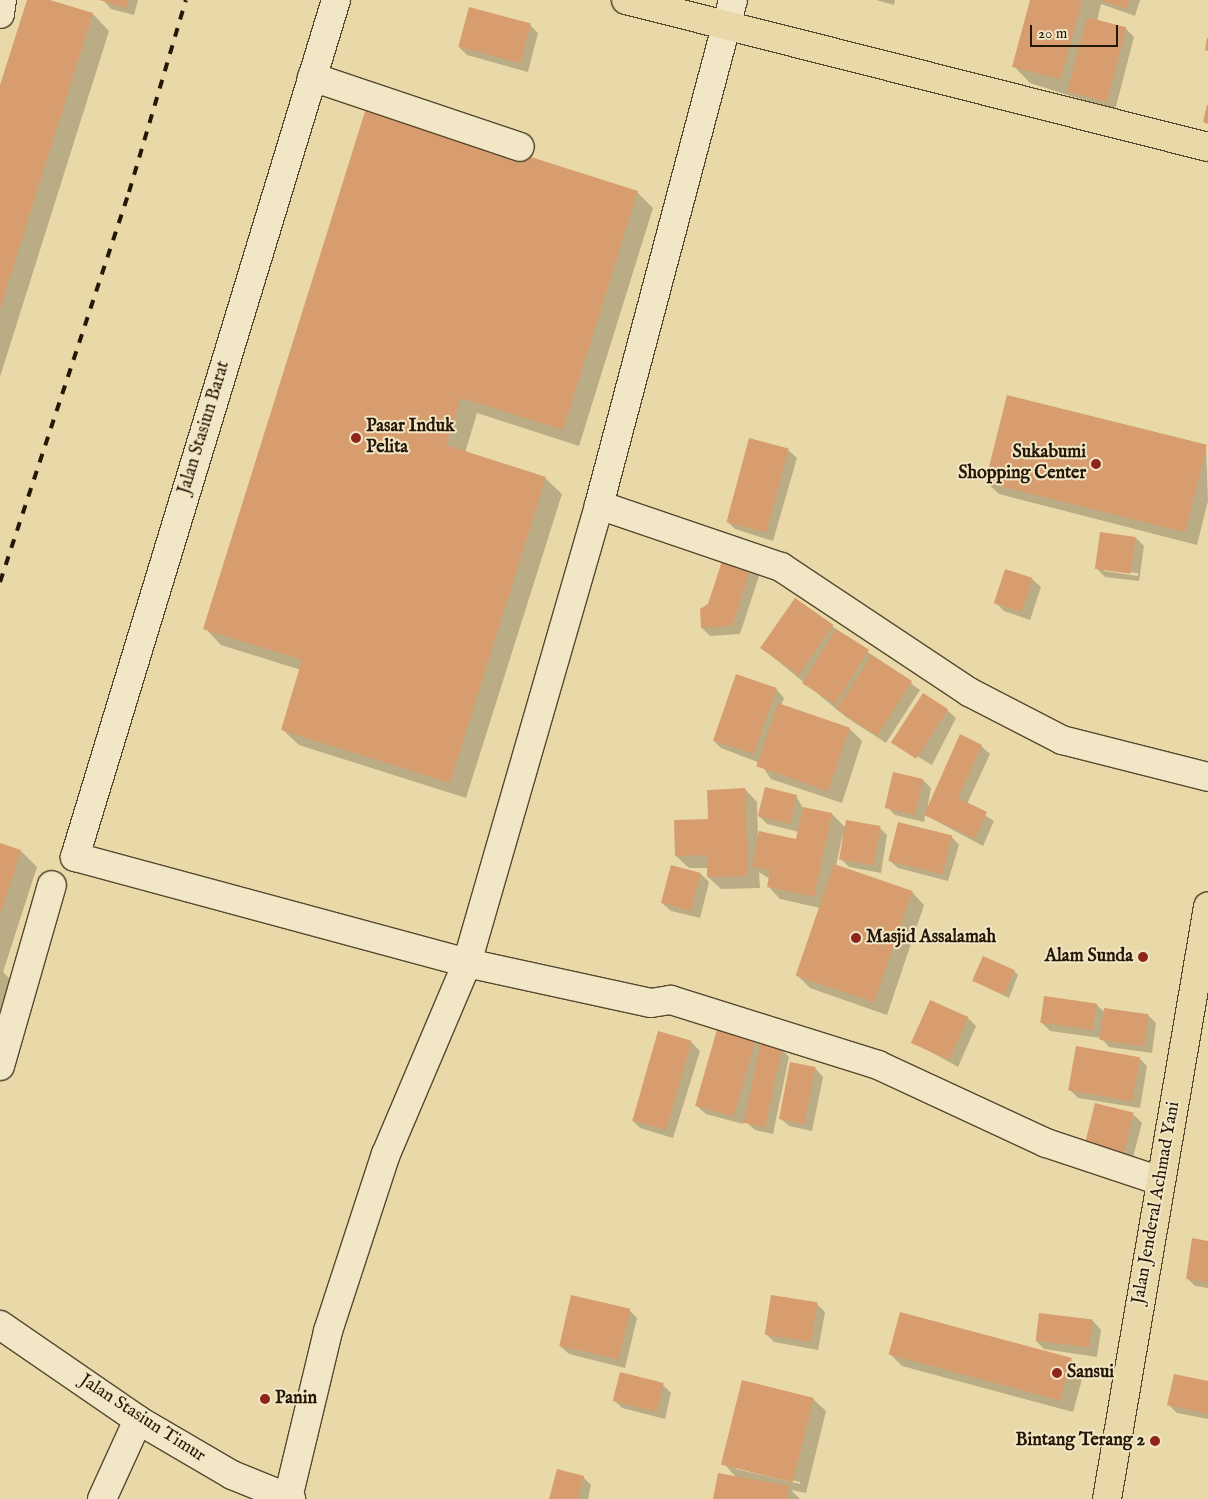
<!DOCTYPE html>
<html>
<head>
<meta charset="utf-8">
<style>
	body { margin:0 }
	#map { position:relative; width:1208px; height:1499px; overflow:hidden; background:#e9d9a8; font-family:"IM FELL English",serif }
	div>[style] { position:absolute }
	[style*='--x'] { left:calc(var(--x)*1px); top:calc(var(--y)*1px); width:calc(var(--w)*1px); rotate:calc(var(--a)*1deg) }
	.shadow>* { inset:0; background:#0003 }
	.building>* { inset:0; background:#d89d6f; transform-origin:0 0 }
	.roads { filter:drop-shadow(1px 0 #56482e) drop-shadow(-1px 0 #56482e) drop-shadow(0 1px #56482e) drop-shadow(0 -1px #56482e) }
	.minor>* { height:28px; margin:-14px; padding:0 14px; transform-origin:14px; border-radius:14px; background:#f1e6c6 }
	.major>* { height:28px; margin:-14px; padding:0 14px; transform-origin:14px; border-radius:14px; background:#e9d9a8 }
	.rail>* { height:4px; margin-top:-2px; transform-origin:0; background:repeating-linear-gradient(90deg,#251706 0 9px,transparent 0 18px) }
	.dots>* { width:14px; height:14px; translate:-50% -50%; box-sizing:border-box; border:2px solid #f1e6c6; border-radius:50% }
	span { translate:-50% -50%; white-space:nowrap; text-align:center; line-height:1.15; -webkit-text-stroke:4px #f1e6c6; paint-order:stroke }
	.street-label { font-size:18px; color:#251706 }
	.poi-label { font-size:18px; color:#251706; font-weight:700 }
	.left { translate:0 -50%; text-align:left }
	.right { translate:-100% -50%; text-align:right }
	.scale { position:absolute; left:1030px; top:25px; width:88px; height:22px; box-sizing:border-box; border:2px solid #251706; border-top:0; padding-left:6px; font-size:15px; line-height:18px; white-space:nowrap; color:#251706; -webkit-text-stroke:4px #f1e6c6; paint-order:stroke }
</style>
</head>
<body>
<div id="map">
	<div class="shadow">
		<div style="clip-path:polygon(28px 0,46px 0,93px 14px,109px 31px,0 377px,0 89px)"></div>
		<div style="clip-path:polygon(103px 0,138px 0,134px 15px,111px 9px)"></div>
		<div style="clip-path:polygon(876px 0,895px 0,894px 5px)"></div>
		<div style="clip-path:polygon(1031px 0,1140px 0,1135px 16px,1101px 4px,1097px 21px,1126px 29px,1134px 37px,1115px 110px,1030px 83px,1014px 66px)"></div>
		<div style="clip-path:polygon(530px 25px,538px 33px,528px 72px,467px 55px,459px 47px)"></div>
		<div style="clip-path:polygon(637px 192px,653px 208px,579px 446px,477px 413px,465px 453px,545px 478px,562px 494px,466px 798px,299px 745px,282px 729px,301px 670px,221px 645px,205px 628px)"></div>
		<div style="clip-path:polygon(1206px 447px,1208px 501px,1197px 545px,999px 494px,986px 482px)"></div>
		<div style="clip-path:polygon(788px 450px,797px 458px,773px 541px,735px 529px,727px 521px)"></div>
		<div style="clip-path:polygon(evenodd,1136px 538px,1144px 546px,1139px 581px,1105px 577px,1097px 569px,1136px 538px,1104px 569px,1138px 573px,1138px 576px,1104px 571px,1104px 569px)"></div>
		<div style="clip-path:polygon(751px 568px,759px 576px,740px 634px,710px 636px,702px 628px,709px 605px)"></div>
		<div style="clip-path:polygon(1032px 579px,1041px 587px,1030px 620px,1004px 611px,996px 603px)"></div>
		<div style="clip-path:polygon(832px 626px,920px 690px,886px 743px,846px 717px,762px 648px)"></div>
		<div style="clip-path:polygon(776px 689px,784px 698px,781px 706px,850px 729px,862px 741px,842px 803px,771px 779px,760px 763px,721px 748px,713px 740px)"></div>
		<div style="clip-path:polygon(947px 710px,956px 718px,932px 765px,896px 744px)"></div>
		<div style="clip-path:polygon(981px 746px,990px 754px,967px 804px,994px 821px,983px 846px,925px 815px,924px 822px,895px 815px,887px 807px,923px 780px,931px 788px,927px 810px)"></div>
		<div style="clip-path:polygon(745px 789px,757px 802px,758px 838px,797px 840px,799px 832px,767px 824px,759px 816px,796px 796px,803px 808px,832px 814px,846px 828px,879px 827px,887px 835px,881px 873px,849px 867px,841px 859px,843px 833px,836px 866px,912px 892px,924px 905px,887px 1015px,810px 988px,797px 975px,820px 908px,780px 899px,768px 886px,770px 879px,759px 872px,760px 888px,721px 889px,708px 877px,708px 868px,689px 868px,676px 856px)"></div>
		<div style="clip-path:polygon(951px 836px,959px 845px,948px 881px,898px 868px,889px 860px)"></div>
		<div style="clip-path:polygon(0 844px,21px 851px,37px 867px,3px 972px,10px 979px,0 1011px)"></div>
		<div style="clip-path:polygon(672px 867px,701px 874px,709px 882px,700px 918px,671px 911px,662px 903px)"></div>
		<div style="clip-path:polygon(1014px 971px,1018px 975px,1009px 998px,974px 981px)"></div>
		<div style="clip-path:polygon(1096px 1004px,1105px 1013px,1148px 1015px,1156px 1023px,1152px 1053px,1109px 1047px,1101px 1038px,1050px 1031px,1042px 1023px)"></div>
		<div style="clip-path:polygon(968px 1018px,976px 1026px,958px 1067px,913px 1042px)"></div>
		<div style="clip-path:polygon(756px 1038px,763px 1050px,781px 1049px,789px 1057px,773px 1134px,755px 1130px,746px 1122px,748px 1115px,743px 1124px,706px 1114px,697px 1106px)"></div>
		<div style="clip-path:polygon(691px 1042px,700px 1051px,673px 1138px,640px 1128px,632px 1120px)"></div>
		<div style="clip-path:polygon(1139px 1058px,1147px 1066px,1140px 1108px,1078px 1098px,1070px 1090px)"></div>
		<div style="clip-path:polygon(815px 1068px,823px 1077px,812px 1131px,789px 1126px,780px 1118px)"></div>
		<div style="clip-path:polygon(1134px 1115px,1142px 1123px,1132px 1161px,1094px 1152px)"></div>
		<div style="clip-path:polygon(1208px 1242px,1208px 1288px,1195px 1286px,1187px 1278px)"></div>
		<div style="clip-path:polygon(772px 1296px,817px 1304px,825px 1312px,818px 1350px,774px 1342px,766px 1334px)"></div>
		<div style="clip-path:polygon(629px 1310px,637px 1318px,625px 1368px,569px 1354px,560px 1346px)"></div>
		<div style="clip-path:polygon(1040px 1314px,1093px 1321px,1101px 1330px,1097px 1357px,1044px 1349px,1036px 1341px)"></div>
		<div style="clip-path:polygon(890px 1354px,1071px 1360px,1084px 1372px,1073px 1412px,902px 1366px)"></div>
		<div style="clip-path:polygon(1208px 1382px,1208px 1419px,1177px 1413px,1169px 1405px)"></div>
		<div style="clip-path:polygon(663px 1385px,671px 1393px,665px 1419px,622px 1408px,614px 1400px)"></div>
		<div style="clip-path:polygon(evenodd,813px 1399px,826px 1411px,806px 1493px,791px 1490px,800px 1499px,714px 1499px,737px 1478px,724px 1464px,813px 1399px,736px 1467px,800px 1482px,800px 1484px,736px 1469px,736px 1467px)"></div>
		<div style="clip-path:polygon(583px 1477px,591px 1485px,588px 1499px,550px 1499px)"></div>
	</div>
	<div class="building">
		<div style="clip-path:polygon(27px 0,50px 0,93px 13px,0 309px,0 85px)"></div>
		<div style="clip-path:polygon(99px 0,128px 0,126px 8px)"></div>
		<div style="clip-path:polygon(1030px 0,1082px 0,1061px 79px,1012px 67px)"></div>
		<div style="clip-path:polygon(1099px 0,1129px 0,1127px 9px)"></div>
		<div style="left:469px;top:7px;width:64px;height:41px;rotate:15deg"></div>
		<div style="left:1087px;top:17px;width:41px;height:77px;rotate:15deg"></div>
		<div style="clip-path:polygon(1207px 38px,1208px 38px,1208px 51px,1205px 50px)"></div>
		<div style="clip-path:polygon(367px 105px,638px 191px,563px 430px,461px 398px,446px 445px,546px 477px,450px 783px,281px 730px,302px 660px,203px 629px)"></div>
		<div style="clip-path:polygon(1207px 105px,1208px 105px,1208px 124px,1203px 122px)"></div>
		<div style="left:1007px;top:395px;width:206px;height:90px;rotate:14deg"></div>
		<div style="left:749px;top:438px;width:41px;height:87px;rotate:15deg"></div>
		<div style="left:1100px;top:532px;width:36px;height:37px;rotate:8deg"></div>
		<div style="clip-path:polygon(723px 558px,751px 567px,732px 626px,701px 628px,700px 609px,708px 604px)"></div>
		<div style="left:1005px;top:569px;width:29px;height:36px;rotate:18deg"></div>
		<div style="left:795px;top:598px;width:47px;height:61px;rotate:35deg"></div>
		<div style="left:836px;top:629px;width:39px;height:64px;rotate:32deg"></div>
		<div style="left:872px;top:655px;width:48px;height:65px;rotate:33deg"></div>
		<div style="left:736px;top:674px;width:43px;height:70px;rotate:19deg"></div>
		<div style="left:923px;top:693px;width:30px;height:59px;rotate:33deg"></div>
		<div style="left:778px;top:703px;width:76px;height:67px;rotate:19deg"></div>
		<div style="clip-path:polygon(960px 734px,982px 745px,958px 798px,987px 812px,975px 838px,924px 815px)"></div>
		<div style="left:893px;top:772px;width:31px;height:37px;rotate:13deg"></div>
		<div style="left:765px;top:787px;width:33px;height:30px;rotate:14deg"></div>
		<div style="clip-path:polygon(745px 788px,748px 876px,707px 877px,707px 855px,675px 856px,674px 820px,708px 819px,707px 790px)"></div>
		<div style="clip-path:polygon(803px 807px,832px 813px,814px 897px,767px 887px,770px 870px,752px 866px,759px 831px,796px 839px)"></div>
		<div style="left:846px;top:820px;width:35px;height:40px;rotate:10deg"></div>
		<div style="left:898px;top:822px;width:56px;height:40px;rotate:14deg"></div>
		<div style="clip-path:polygon(0 843px,21px 850px,0 915px)"></div>
		<div style="left:834px;top:864px;width:83px;height:118px;rotate:19deg"></div>
		<div style="left:671px;top:865px;width:31px;height:39px;rotate:15deg"></div>
		<div style="left:983px;top:956px;width:35px;height:27px;rotate:24deg"></div>
		<div style="left:1044px;top:996px;width:53px;height:27px;rotate:8deg"></div>
		<div style="left:930px;top:1000px;width:42px;height:47px;rotate:24deg"></div>
		<div style="left:1104px;top:1008px;width:45px;height:32px;rotate:8deg"></div>
		<div style="left:718px;top:1026px;width:40px;height:83px;rotate:16deg"></div>
		<div style="left:658px;top:1031px;width:35px;height:93px;rotate:16deg"></div>
		<div style="left:1076px;top:1046px;width:65px;height:45px;rotate:10deg"></div>
		<div style="left:782px;top:1048px;width:81px;height:22px;rotate:102deg"></div>
		<div style="left:790px;top:1062px;width:26px;height:58px;rotate:11deg"></div>
		<div style="left:1095px;top:1103px;width:40px;height:42px;rotate:14deg"></div>
		<div style="clip-path:polygon(1192px 1238px,1208px 1241px,1208px 1282px,1186px 1279px)"></div>
		<div style="left:571px;top:1295px;width:61px;height:52px;rotate:13deg"></div>
		<div style="left:771px;top:1295px;width:47px;height:40px;rotate:9deg"></div>
		<div style="left:900px;top:1312px;width:178px;height:44px;rotate:15deg"></div>
		<div style="left:1039px;top:1313px;width:54px;height:28px;rotate:7deg"></div>
		<div style="left:620px;top:1372px;width:45px;height:30px;rotate:14deg"></div>
		<div style="clip-path:polygon(1174px 1374px,1208px 1381px,1208px 1414px,1167px 1405px)"></div>
		<div style="left:742px;top:1380px;width:74px;height:87px;rotate:14deg"></div>
		<div style="clip-path:polygon(557px 1469px,584px 1476px,577px 1499px,549px 1499px)"></div>
		<div style="clip-path:polygon(718px 1473px,789px 1486px,787px 1499px,713px 1499px)"></div>
	</div>
	<div class="roads">
		<div class="minor">
			<div style="--x:336;--y:0;--w:896;--a:106.94"></div>
			<div style="--x:75;--y:857;--w:406;--a:15.1"></div>
			<div style="--x:467;--y:963;--w:188;--a:12.3"></div>
			<div style="--x:651;--y:1003;--w:20;--a:-9"></div>
			<div style="--x:671;--y:1000;--w:217;--a:17.4"></div>
			<div style="--x:878;--y:1065;--w:185;--a:24.9"></div>
			<div style="--x:1046;--y:1143;--w:120;--a:18.4"></div>
			<div style="--x:0;--y:14;--w:14;--a:-82"></div>
			<div style="--x:312;--y:77;--w:219;--a:18.6"></div>
			<div style="--x:599;--y:505;--w:192;--a:18.8"></div>
			<div style="--x:781;--y:567;--w:226;--a:33.6"></div>
			<div style="--x:969;--y:692;--w:105;--a:27.3"></div>
			<div style="--x:1062;--y:740;--w:151;--a:14.2"></div>
			<div style="--x:0;--y:1066;--w:188;--a:-74"></div>
			<div style="--x:0;--y:1325;--w:168;--a:34.5"></div>
			<div style="--x:138;--y:1420;--w:109;--a:30.3"></div>
			<div style="--x:232;--y:1475;--w:64;--a:22.1"></div>
			<div style="--x:288;--y:1498;--w:172;--a:-76.5"></div>
			<div style="--x:328;--y:1331;--w:186;--a:-71.9"></div>
			<div style="--x:386;--y:1154;--w:207;--a:-67"></div>
			<div style="--x:467;--y:963;--w:477;--a:-73.9"></div>
			<div style="--x:599;--y:505;--w:522;--a:-75.14"></div>
			<div style="--x:102;--y:1499;--w:87;--a:-65.5"></div>
		</div>
		<div class="major">
			<div style="--x:626;--y:0;--w:600;--a:14.18"></div>
			<div style="--x:1107;--y:1499;--w:601;--a:-80.32"></div>
		</div>
	</div>
	<div class="rail">
		<div style="--x:0;--y:582;--w:411;--a:-71.7"></div>
		<div style="--x:129;--y:192;--w:200;--a:-73.5"></div>
	</div>
	<div class="dots">
		<div style="left:356px;top:438px;background:#8f2418"></div>
		<div style="left:1096px;top:464px;background:#8f2418"></div>
		<div style="left:856px;top:938px;background:#8f2418"></div>
		<div style="left:1143px;top:957px;background:#8f2418"></div>
		<div style="left:1057px;top:1373px;background:#8f2418"></div>
		<div style="left:265px;top:1399px;background:#8f2418"></div>
		<div style="left:1155px;top:1441px;background:#8f2418"></div>
	</div>
	<div class="street-label">
		<span style="left:205px;top:428px;rotate:-73deg">Jalan Stasiun Barat</span>
		<span style="left:1157px;top:1203px;rotate:-80deg">Jalan Jenderal Achmad Yani</span>
		<span style="left:142px;top:1419px;rotate:33deg">Jalan Stasiun Timur</span>
	</div>
	<div class="poi-label">
		<span class="left" style="left:366px;top:438px">Pasar Induk<br>Pelita</span>
		<span class="right" style="left:1086px;top:464px">Sukabumi<br>Shopping Center</span>
		<span class="left" style="left:866px;top:938px">Masjid Assalamah</span>
		<span class="right" style="left:1133px;top:957px">Alam Sunda</span>
		<span class="left" style="left:1067px;top:1373px">Sansui</span>
		<span class="left" style="left:275px;top:1399px">Panin</span>
		<span class="right" style="left:1145px;top:1441px">Bintang Terang 2</span>
	</div>
	<div class="scale">20 m</div>
</div>
</body>
</html>
